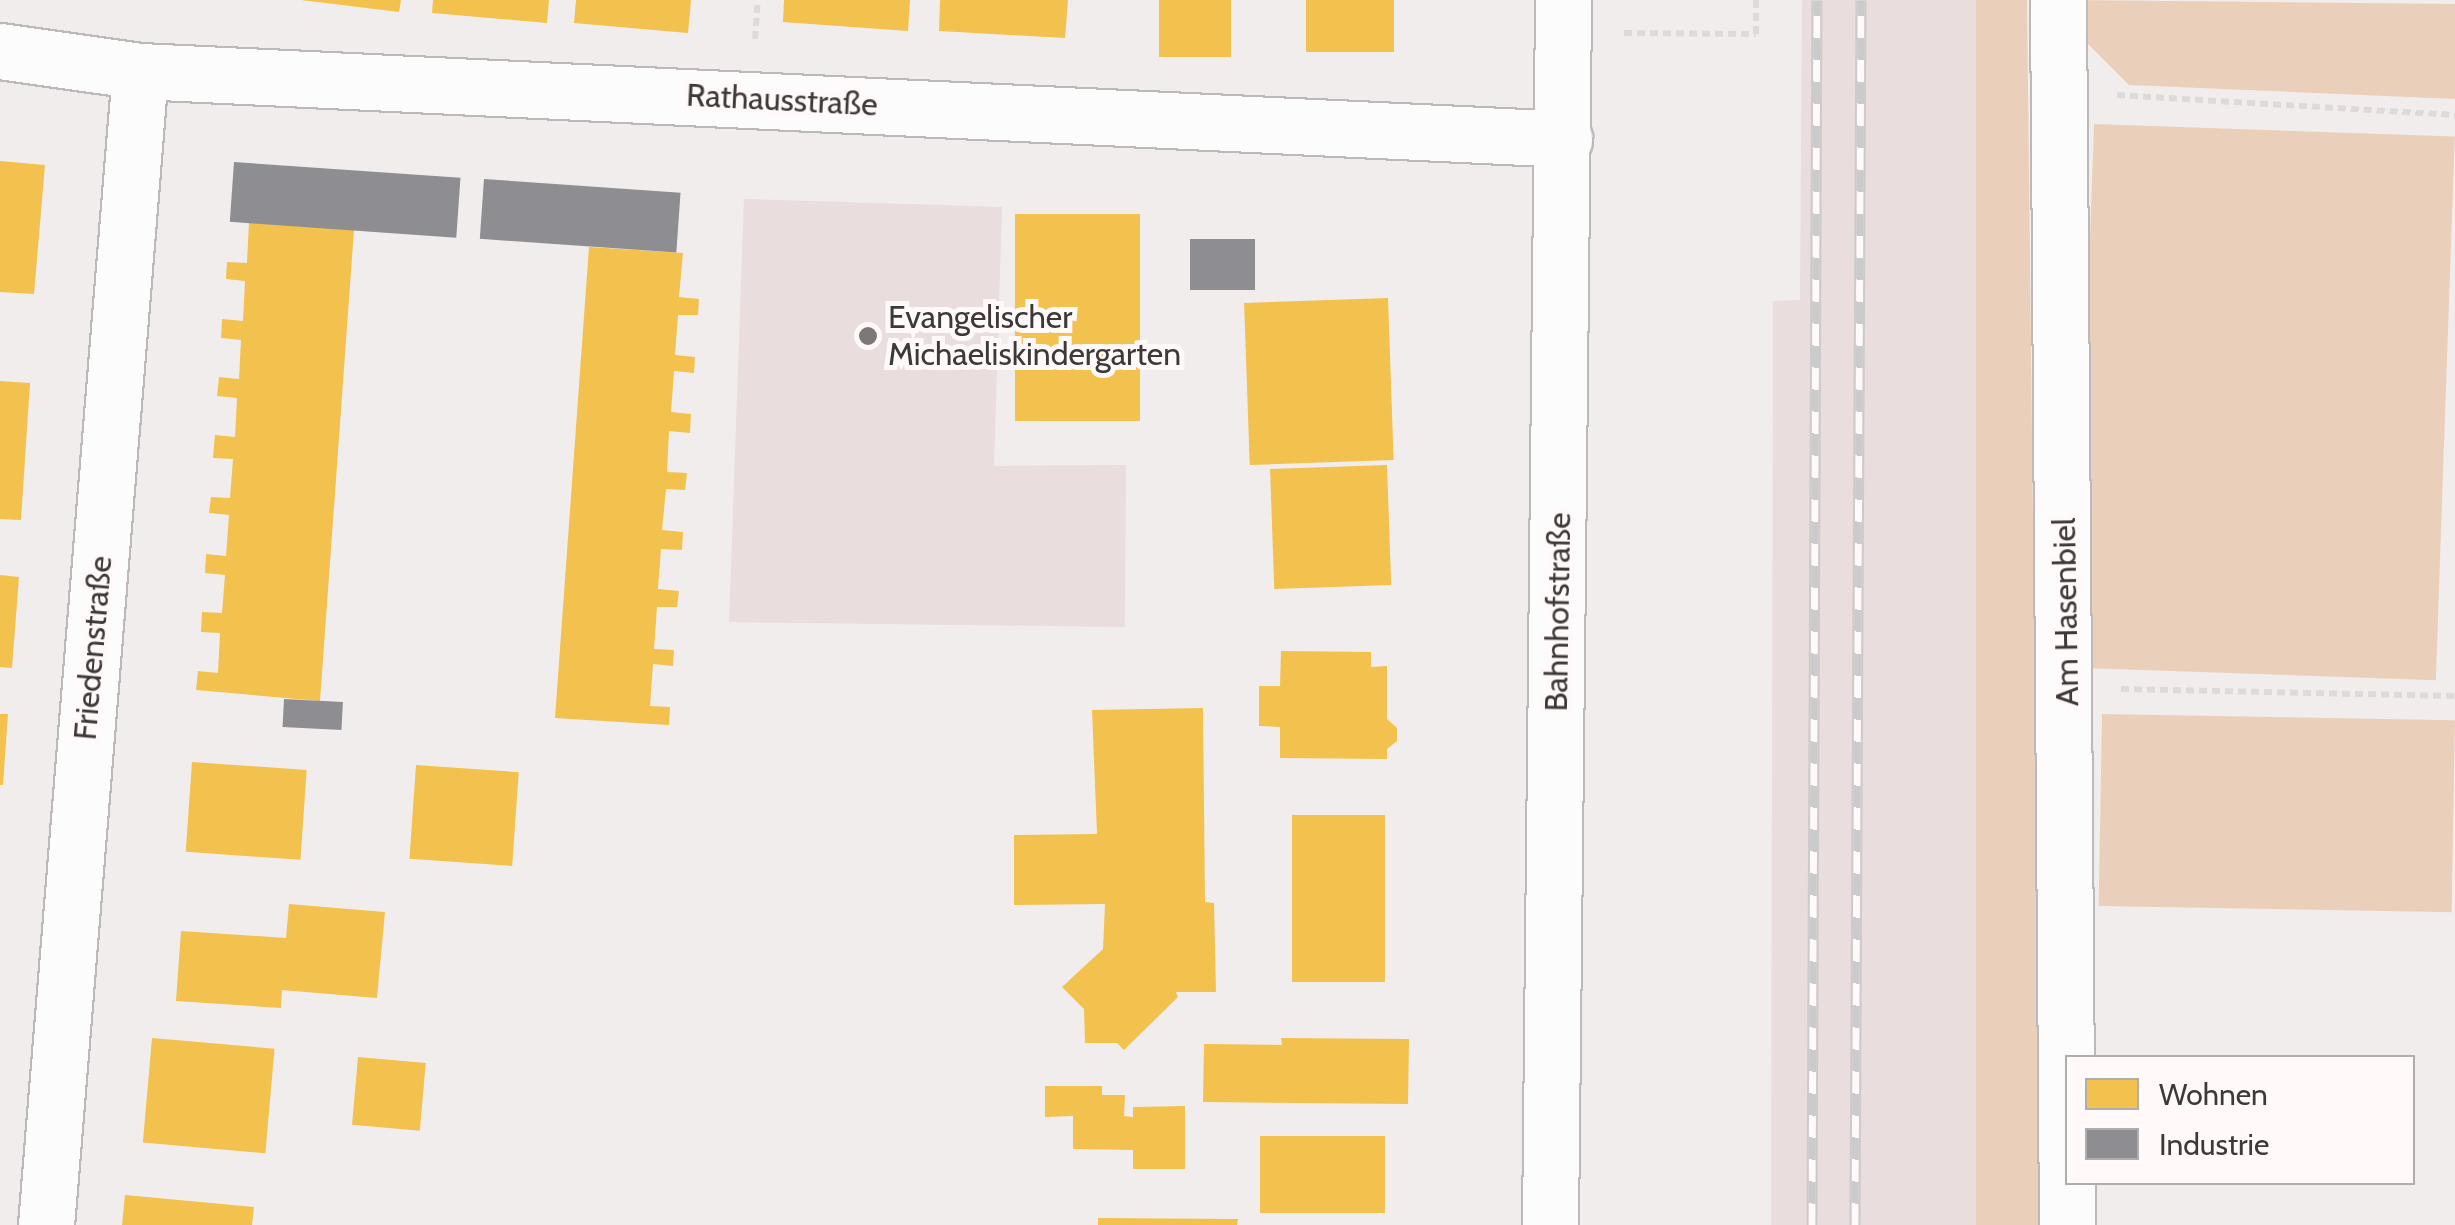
<!DOCTYPE html>
<html>
<head>
<meta charset="utf-8">
<style>
	body { margin:0 }
	#map { position:relative; width:2455px; height:1225px; overflow:hidden; background:#f2eded; font-family:Cabin,sans-serif }
	div>[style] { position:absolute }
	[style*='--x'] { left:calc(var(--x)*1px); top:calc(var(--y)*1px); width:calc(var(--w)*1px); rotate:calc(var(--a)*1deg) }
	.built>* { inset:0; background:#e9dddd }
	.green>* { inset:0; background:#ead0ba; transform-origin:0 0 }
	.homes>* { inset:0; background:#f2c14e; transform-origin:0 0 }
	.industry>* { inset:0; background:#8d8d92; transform-origin:0 0 }
	.path>* { height:6px; margin-top:-3px; transform-origin:0; background:repeating-linear-gradient(90deg,#dcdada 0 8px,transparent 0 13px) }
	.roads { filter:drop-shadow(2px 0 #bdb9b9) drop-shadow(-2px 0 #bdb9b9) drop-shadow(0 2px #bdb9b9) drop-shadow(0 -2px #bdb9b9) }
	.street>* { height:55px; margin:-27.5px; padding:0 27.5px; transform-origin:27.5px; border-radius:27.5px; background:#fdfcfc }
	.rail>* { height:11px; margin-top:-5.5px; transform-origin:0; background:repeating-linear-gradient(90deg,#fffaf9 0 22px,#cccbcb 0 44px); box-sizing:border-box; border-block:2px solid #cccbcb }
	.dots>* { width:28px; height:28px; translate:-50% -50%; box-sizing:border-box; border:5px solid #fffaf9; border-radius:50% }
	span { translate:-50% -50%; white-space:nowrap; text-align:center; line-height:1.15; -webkit-text-stroke:10px #fffaf9; paint-order:stroke }
	.street-label { font-size:32px; color:#3d3939 }
	.poi-label { font-size:32px; color:#3d3939 }
	.left { translate:0 -50%; text-align:left }
	.legend { position:absolute; left:2065px; top:1055px; width:350px; height:130px; box-sizing:border-box; background:#fffaf9; border:2px solid #b1adac; margin:0; padding:12px 18px; list-style:none; font-size:30px; color:#3d3939 }
	.legend li { display:flex; align-items:center; gap:20px; height:50px }
	.legend b { width:50px; border:2px solid #b1adac }
</style>
</head>
<body>
<div id="map">
	<div class="built">
		<div style="clip-path:polygon(1802px 0,1976px 0,1976px 1225px,1771px 1225px,1773px 301px,1800px 300px)"></div>
		<div style="clip-path:polygon(744px 199px,1002px 207px,994px 466px,1126px 465px,1125px 627px,729px 622px)"></div>
	</div>
	<div class="green">
		<div style="clip-path:polygon(1976px 0,2027px 0,2041px 1225px,1976px 1225px)"></div>
		<div style="clip-path:polygon(2074px 0,2455px 4px,2455px 99px,2129px 85px,2074px 30px)"></div>
		<div style="left:2094px;top:124px;width:361px;height:544px;rotate:2deg"></div>
		<div style="left:2102px;top:714px;width:353px;height:192px;rotate:1deg"></div>
	</div>
	<div class="homes">
		<div style="clip-path:polygon(301px 0,401px 0,399px 12px)"></div>
		<div style="clip-path:polygon(433px 0,549px 0,547px 23px,432px 13px)"></div>
		<div style="clip-path:polygon(576px 0,691px 0,688px 33px,574px 23px)"></div>
		<div style="clip-path:polygon(784px 0,910px 0,908px 31px,783px 22px)"></div>
		<div style="clip-path:polygon(940px 0,1068px 0,1065px 38px,939px 31px)"></div>
		<div style="left:1159px;top:0;width:72px;height:57px"></div>
		<div style="left:1306px;top:0;width:88px;height:52px"></div>
		<div style="clip-path:polygon(0 161px,45px 165px,34px 294px,0 292px)"></div>
		<div style="left:1015px;top:214px;width:125px;height:207px"></div>
		<div style="clip-path:polygon(249px 222px,354px 230px,320px 701px,196px 690px,198px 671px,218px 673px,220px 633px,201px 632px,202px 612px,222px 613px,225px 575px,205px 573px,206px 554px,226px 556px,229px 515px,209px 513px,211px 497px,230px 498px,233px 459px,213px 458px,215px 435px,235px 437px,237px 398px,217px 396px,219px 377px,239px 379px,241px 340px,221px 338px,222px 319px,243px 321px,245px 281px,226px 279px,227px 262px,247px 263px)"></div>
		<div style="clip-path:polygon(589px 247px,683px 253px,679px 297px,699px 299px,698px 315px,678px 315px,675px 355px,695px 357px,694px 373px,674px 371px,671px 412px,691px 414px,690px 433px,669px 431px,667px 472px,687px 473px,685px 490px,666px 489px,662px 530px,683px 532px,682px 550px,661px 549px,658px 589px,679px 591px,677px 607px,657px 607px,654px 649px,674px 650px,673px 666px,653px 664px,650px 706px,670px 707px,669px 725px,555px 718px)"></div>
		<div style="left:1388px;top:298px;width:162px;height:144px;rotate:88deg"></div>
		<div style="clip-path:polygon(0 381px,30px 383px,21px 520px,0 519px)"></div>
		<div style="left:1387px;top:465px;width:120px;height:117px;rotate:88deg"></div>
		<div style="clip-path:polygon(0 575px,19px 577px,12px 668px,0 667px)"></div>
		<div style="clip-path:polygon(1281px 651px,1371px 652px,1371px 667px,1387px 666px,1387px 719px,1397px 728px,1397px 741px,1387px 749px,1387px 759px,1280px 758px,1280px 727px,1259px 726px,1259px 686px,1280px 686px)"></div>
		<div style="clip-path:polygon(1203px 708px,1205px 902px,1214px 903px,1216px 992px,1176px 992px,1178px 997px,1124px 1050px,1117px 1043px,1085px 1043px,1084px 1009px,1062px 987px,1103px 949px,1105px 904px,1014px 905px,1014px 835px,1097px 834px,1092px 710px)"></div>
		<div style="clip-path:polygon(0 714px,8px 714px,3px 785px,0 785px)"></div>
		<div style="left:192px;top:762px;width:115px;height:90px;rotate:4deg"></div>
		<div style="left:416px;top:765px;width:103px;height:94px;rotate:4deg"></div>
		<div style="left:1292px;top:815px;width:93px;height:167px"></div>
		<div style="clip-path:polygon(289px 904px,385px 912px,377px 998px,282px 990px,281px 1008px,176px 1001px,181px 931px,286px 938px)"></div>
		<div style="left:152px;top:1038px;width:123px;height:105px;rotate:5deg"></div>
		<div style="clip-path:polygon(1281px 1038px,1409px 1039px,1408px 1104px,1203px 1102px,1204px 1044px,1282px 1045px)"></div>
		<div style="left:358px;top:1057px;width:68px;height:68px;rotate:5deg"></div>
		<div style="clip-path:polygon(1045px 1086px,1102px 1086px,1102px 1095px,1125px 1095px,1124px 1116px,1133px 1117px,1133px 1107px,1185px 1106px,1185px 1169px,1133px 1169px,1133px 1150px,1073px 1149px,1073px 1116px,1045px 1117px)"></div>
		<div style="left:1260px;top:1136px;width:125px;height:77px"></div>
		<div style="clip-path:polygon(125px 1195px,254px 1207px,252px 1225px,122px 1225px)"></div>
		<div style="clip-path:polygon(1098px 1218px,1238px 1219px,1237px 1225px,1098px 1225px)"></div>
	</div>
	<div class="industry">
		<div style="left:234px;top:162px;width:227px;height:60px;rotate:4deg"></div>
		<div style="left:484px;top:179px;width:197px;height:60px;rotate:4deg"></div>
		<div style="left:1255px;top:239px;width:51px;height:65px;rotate:90deg"></div>
		<div style="left:284px;top:699px;width:59px;height:28px;rotate:3deg"></div>
	</div>
	<div class="path">
		<div style="--x:1624;--y:33;--w:132;--a:0.4"></div>
		<div style="--x:1756;--y:34;--w:34;--a:-90"></div>
		<div style="--x:755;--y:39;--w:39;--a:-86"></div>
		<div style="--x:2117;--y:95;--w:339;--a:3.4"></div>
		<div style="--x:2121;--y:689;--w:334;--a:1.2"></div>
	</div>
	<div class="roads">
		<div class="street">
			<div style="--x:2058;--y:0;--w:1225;--a:89.58"></div>
			<div style="--x:0;--y:51;--w:141;--a:8.1"></div>
			<div style="--x:140;--y:71;--w:1426;--a:2.73"></div>
			<div style="--x:46;--y:1225;--w:1158;--a:-85.34"></div>
			<div style="--x:1550;--y:1225;--w:1225;--a:-89.39"></div>
		</div>
	</div>
	<div class="rail">
		<div style="--x:1812;--y:1225;--w:1225;--a:-89.77"></div>
		<div style="--x:1855;--y:1225;--w:1225;--a:-89.72"></div>
	</div>
	<div class="dots">
		<div style="left:868px;top:336px;background:#7c7878"></div>
	</div>
	<div class="street-label">
		<span style="left:782px;top:100px;rotate:3deg">Rathausstraße</span>
		<span style="left:1558px;top:612px;rotate:-89deg">Bahnhofstraße</span>
		<span style="left:2066px;top:612px;rotate:-91deg">Am Hasenbiel</span>
		<span style="left:93px;top:648px;rotate:-85deg">Friedenstraße</span>
	</div>
	<div class="poi-label">
		<span class="left" style="left:888px;top:336px">Evangelischer<br>Michaeliskindergarten</span>
	</div>
	<ul class="legend">
	<li><b style="height:28px;background:#f2c14e"></b>Wohnen</li>
	<li><b style="height:28px;background:#8d8d92"></b>Industrie</li>
	</ul>
</div>
</body>
</html>
